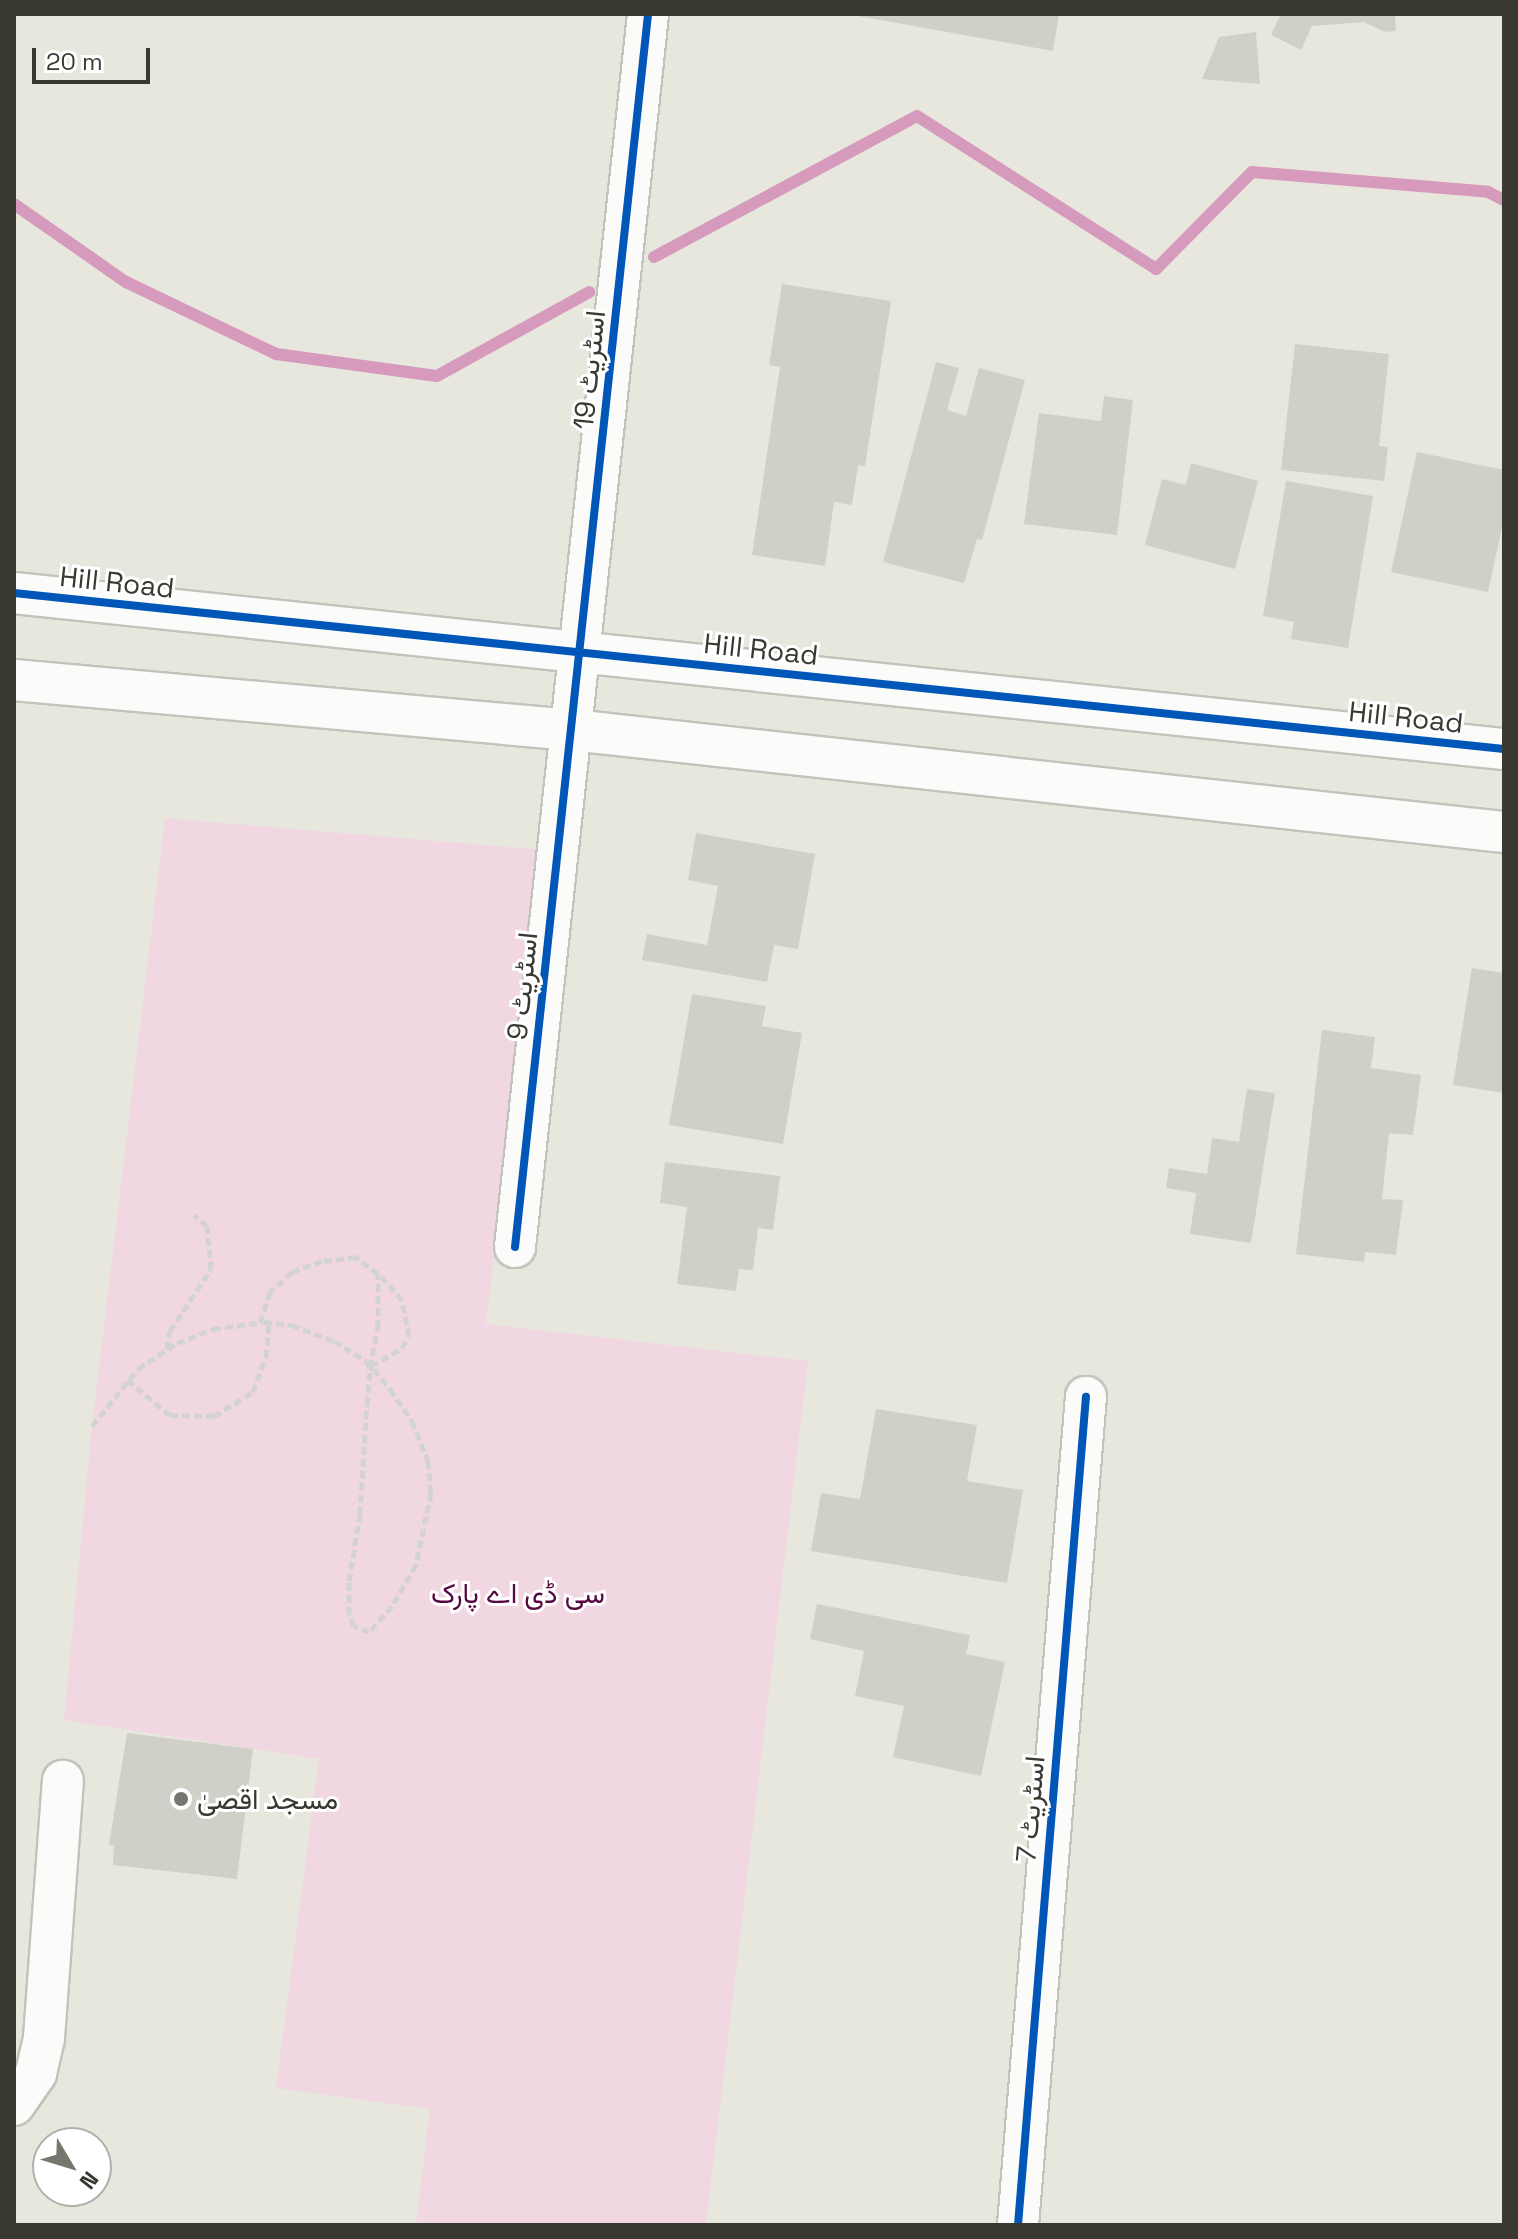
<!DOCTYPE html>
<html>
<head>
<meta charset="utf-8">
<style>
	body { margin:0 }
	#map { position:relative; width:1518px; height:2239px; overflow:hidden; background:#e7e7de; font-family:"Space Grotesk",Vazirmatn,sans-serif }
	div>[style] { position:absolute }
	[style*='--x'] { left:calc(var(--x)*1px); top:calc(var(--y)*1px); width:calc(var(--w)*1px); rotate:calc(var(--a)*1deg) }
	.green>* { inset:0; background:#f1d7e2 }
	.stream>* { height:12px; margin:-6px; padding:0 6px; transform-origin:6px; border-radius:6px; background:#d69bbc }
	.building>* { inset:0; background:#d0d0c9 }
	.path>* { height:5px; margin-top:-2.5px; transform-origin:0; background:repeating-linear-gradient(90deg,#d3d3d0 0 8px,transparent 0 12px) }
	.roads { filter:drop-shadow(2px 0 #c3c3bc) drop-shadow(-2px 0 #c3c3bc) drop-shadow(0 2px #c3c3bc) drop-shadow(0 -2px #c3c3bc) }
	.minor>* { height:40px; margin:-20px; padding:0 20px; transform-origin:20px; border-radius:20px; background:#fbfbfa }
	.cycleway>* { height:8px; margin:-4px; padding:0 4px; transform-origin:4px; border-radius:4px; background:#0057b8 }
	.dots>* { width:22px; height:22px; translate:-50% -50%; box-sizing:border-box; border:4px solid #fff; border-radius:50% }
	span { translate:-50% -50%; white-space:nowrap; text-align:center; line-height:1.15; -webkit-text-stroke:6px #fff; paint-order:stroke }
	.street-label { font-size:28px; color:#393932 }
	.park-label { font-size:28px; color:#55083f }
	.poi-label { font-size:28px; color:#393932 }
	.left { translate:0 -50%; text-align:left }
	.frame { position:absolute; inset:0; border:16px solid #393932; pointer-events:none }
	.north { position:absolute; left:32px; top:2127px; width:80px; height:80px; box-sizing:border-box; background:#fff; border:2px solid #b0b0ad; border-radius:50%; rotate:128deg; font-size:22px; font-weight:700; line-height:32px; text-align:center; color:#393932 }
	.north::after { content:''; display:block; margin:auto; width:28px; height:36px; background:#76766e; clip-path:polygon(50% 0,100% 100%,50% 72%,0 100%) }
	.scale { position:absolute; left:32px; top:48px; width:118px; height:36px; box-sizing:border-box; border:4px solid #393932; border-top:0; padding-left:10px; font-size:24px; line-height:28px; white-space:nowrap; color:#393932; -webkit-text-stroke:6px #fff; paint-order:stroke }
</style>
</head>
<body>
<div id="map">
	<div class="green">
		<div style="clip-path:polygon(165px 818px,542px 850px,486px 1324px,808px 1361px,706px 2225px,416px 2225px,430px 2109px,276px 2088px,319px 1759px,64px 1720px,92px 1426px)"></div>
	</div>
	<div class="stream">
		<div style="--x:14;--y:204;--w:136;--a:34.9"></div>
		<div style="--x:126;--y:282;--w:166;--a:25.6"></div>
		<div style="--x:276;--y:354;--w:162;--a:7.8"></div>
		<div style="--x:437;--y:376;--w:174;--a:-28.9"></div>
		<div style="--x:654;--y:257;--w:298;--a:-28.2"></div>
		<div style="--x:917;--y:116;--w:284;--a:32.6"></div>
		<div style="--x:1156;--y:269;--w:136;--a:-45.3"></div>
		<div style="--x:1252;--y:172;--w:237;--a:4.8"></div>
		<div style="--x:1488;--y:192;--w:18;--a:27"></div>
	</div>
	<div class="building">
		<div style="clip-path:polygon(847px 14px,1059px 14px,1053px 51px)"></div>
		<div style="clip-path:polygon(1281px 14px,1395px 14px,1396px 31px,1385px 32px,1364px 22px,1312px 26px,1301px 50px,1271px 35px)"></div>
		<div style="clip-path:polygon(1256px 32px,1260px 84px,1202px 79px,1219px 37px)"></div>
		<div style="clip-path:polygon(782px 284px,891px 301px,865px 466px,858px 465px,852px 505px,834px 502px,825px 566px,752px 555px,780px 367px,769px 365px)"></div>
		<div style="clip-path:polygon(1295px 344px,1389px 354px,1379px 446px,1388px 447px,1384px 481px,1281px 470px)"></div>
		<div style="clip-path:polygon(936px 362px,959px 368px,947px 410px,966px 416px,979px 368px,1025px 380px,982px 540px,977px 539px,964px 583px,883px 562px)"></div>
		<div style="clip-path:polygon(1104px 396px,1133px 400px,1117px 535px,1024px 524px,1039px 413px,1101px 421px)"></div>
		<div style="clip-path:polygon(1417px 452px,1504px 470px,1504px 518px,1488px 592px,1391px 572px)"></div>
		<div style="clip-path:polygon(1191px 463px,1258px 481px,1235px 569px,1145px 545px,1162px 479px,1186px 485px)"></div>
		<div style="clip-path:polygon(1286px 481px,1373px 496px,1348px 648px,1291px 639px,1294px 622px,1263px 616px)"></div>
		<div style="clip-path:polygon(696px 833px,815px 854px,798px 949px,774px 945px,767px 982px,642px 960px,647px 934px,707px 945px,718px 886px,688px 880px)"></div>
		<div style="clip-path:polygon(1472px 968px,1504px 973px,1504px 1093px,1453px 1085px)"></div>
		<div style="clip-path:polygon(692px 994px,766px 1006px,762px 1026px,802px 1033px,783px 1144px,669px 1125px)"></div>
		<div style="clip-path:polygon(1322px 1030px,1375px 1037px,1371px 1068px,1421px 1075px,1413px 1135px,1389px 1133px,1382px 1199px,1403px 1200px,1396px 1255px,1365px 1252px,1364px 1262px,1296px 1254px)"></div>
		<div style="clip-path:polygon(1247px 1089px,1275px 1093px,1251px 1243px,1190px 1234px,1196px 1193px,1166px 1188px,1169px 1168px,1207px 1174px,1212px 1138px,1239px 1142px)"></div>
		<div style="clip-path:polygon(665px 1162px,780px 1176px,773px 1230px,758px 1228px,753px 1270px,739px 1269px,736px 1291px,677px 1284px,687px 1207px,660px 1203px)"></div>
		<div style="clip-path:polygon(876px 1409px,977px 1425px,967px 1481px,1023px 1490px,1007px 1583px,811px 1551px,821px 1493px,860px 1499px)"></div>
		<div style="clip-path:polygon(817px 1604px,970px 1635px,966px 1654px,1005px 1662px,981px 1776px,893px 1757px,904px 1706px,855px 1696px,864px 1651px,810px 1639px)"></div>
		<div style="clip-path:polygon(127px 1733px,253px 1749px,237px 1879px,113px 1865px,114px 1845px,109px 1845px)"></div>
	</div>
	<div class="path">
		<div style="--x:167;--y:1349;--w:18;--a:-81"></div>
		<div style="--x:170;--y:1331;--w:74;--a:-56.5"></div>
		<div style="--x:211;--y:1269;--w:43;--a:-95.3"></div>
		<div style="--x:207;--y:1226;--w:17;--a:-140"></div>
		<div style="--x:371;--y:1366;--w:36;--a:-30"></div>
		<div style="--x:402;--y:1348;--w:14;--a:-60"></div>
		<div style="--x:409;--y:1336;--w:37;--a:-101"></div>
		<div style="--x:402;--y:1300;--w:35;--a:-131"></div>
		<div style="--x:127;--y:1380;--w:55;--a:39.1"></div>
		<div style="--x:170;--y:1415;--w:44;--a:1.3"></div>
		<div style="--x:214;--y:1416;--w:46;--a:-31.6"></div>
		<div style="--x:253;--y:1392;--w:37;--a:-70"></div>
		<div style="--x:266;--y:1357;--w:34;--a:-85"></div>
		<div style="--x:92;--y:1426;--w:73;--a:-51.1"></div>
		<div style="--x:138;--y:1369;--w:47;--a:-33.7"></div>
		<div style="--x:177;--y:1343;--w:39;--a:-21"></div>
		<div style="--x:213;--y:1329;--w:51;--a:-7.8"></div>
		<div style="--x:264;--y:1322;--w:28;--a:6"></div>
		<div style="--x:292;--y:1325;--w:45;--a:20.9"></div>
		<div style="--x:334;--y:1341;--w:38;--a:32"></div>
		<div style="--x:366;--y:1361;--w:7;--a:56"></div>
		<div style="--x:370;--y:1367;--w:4;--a:27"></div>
		<div style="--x:374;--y:1369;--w:26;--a:51"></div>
		<div style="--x:390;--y:1389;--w:39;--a:55"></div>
		<div style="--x:412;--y:1421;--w:43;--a:68.2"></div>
		<div style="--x:428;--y:1461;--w:32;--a:85"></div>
		<div style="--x:431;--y:1493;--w:74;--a:101.8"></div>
		<div style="--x:416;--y:1565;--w:48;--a:120.3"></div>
		<div style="--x:392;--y:1606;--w:35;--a:131"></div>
		<div style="--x:369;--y:1632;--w:16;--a:-158"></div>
		<div style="--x:354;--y:1626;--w:13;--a:-113"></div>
		<div style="--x:349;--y:1614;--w:33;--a:-90"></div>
		<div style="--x:349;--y:1581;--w:68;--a:-80.7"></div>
		<div style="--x:360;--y:1514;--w:110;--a:-86.4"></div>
		<div style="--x:367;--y:1404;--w:37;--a:-85"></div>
		<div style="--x:370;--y:1367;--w:41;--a:-78.7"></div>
		<div style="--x:378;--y:1327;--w:53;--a:-90"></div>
		<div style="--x:378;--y:1274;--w:28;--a:-142"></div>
		<div style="--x:356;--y:1257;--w:34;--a:173"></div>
		<div style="--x:322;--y:1261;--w:32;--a:160"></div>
		<div style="--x:292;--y:1272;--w:30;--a:138"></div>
		<div style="--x:270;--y:1292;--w:33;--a:108"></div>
	</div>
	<div class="roads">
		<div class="minor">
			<div style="--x:14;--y:593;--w:1498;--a:5.98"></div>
			<div style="--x:14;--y:680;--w:560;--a:5.12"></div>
			<div style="--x:572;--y:730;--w:938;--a:6.25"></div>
			<div style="--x:515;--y:1247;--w:1240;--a:-83.84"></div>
			<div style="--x:14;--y:2105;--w:39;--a:-55"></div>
			<div style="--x:36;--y:2073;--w:36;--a:-77"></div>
			<div style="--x:44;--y:2038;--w:258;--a:-85.8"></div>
			<div style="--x:1018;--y:2225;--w:831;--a:-85.31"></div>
		</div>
	</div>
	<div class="cycleway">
		<div style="--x:14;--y:593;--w:1498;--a:5.98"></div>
		<div style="--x:515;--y:1247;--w:1240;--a:-83.84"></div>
		<div style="--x:1018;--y:2225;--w:831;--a:-85.31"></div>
	</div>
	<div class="dots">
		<div style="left:181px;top:1799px;background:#76766e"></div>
	</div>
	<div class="street-label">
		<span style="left:589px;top:370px;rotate:-84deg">اسٹریٹ 19</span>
		<span style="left:117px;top:582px;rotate:6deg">Hill Road</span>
		<span style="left:761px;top:649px;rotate:6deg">Hill Road</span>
		<span style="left:1406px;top:717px;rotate:6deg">Hill Road</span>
		<span style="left:522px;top:986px;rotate:-84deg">اسٹریٹ 9</span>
		<span style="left:1030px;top:1809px;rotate:-85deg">اسٹریٹ 7</span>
	</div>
	<div class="park-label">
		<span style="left:518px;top:1593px">سی ڈی اے پارک</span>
	</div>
	<div class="poi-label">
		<span class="left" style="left:197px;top:1799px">مسجد اقصیٰ</span>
	</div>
	<div class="frame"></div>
	<div class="north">N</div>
	<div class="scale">20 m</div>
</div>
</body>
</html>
